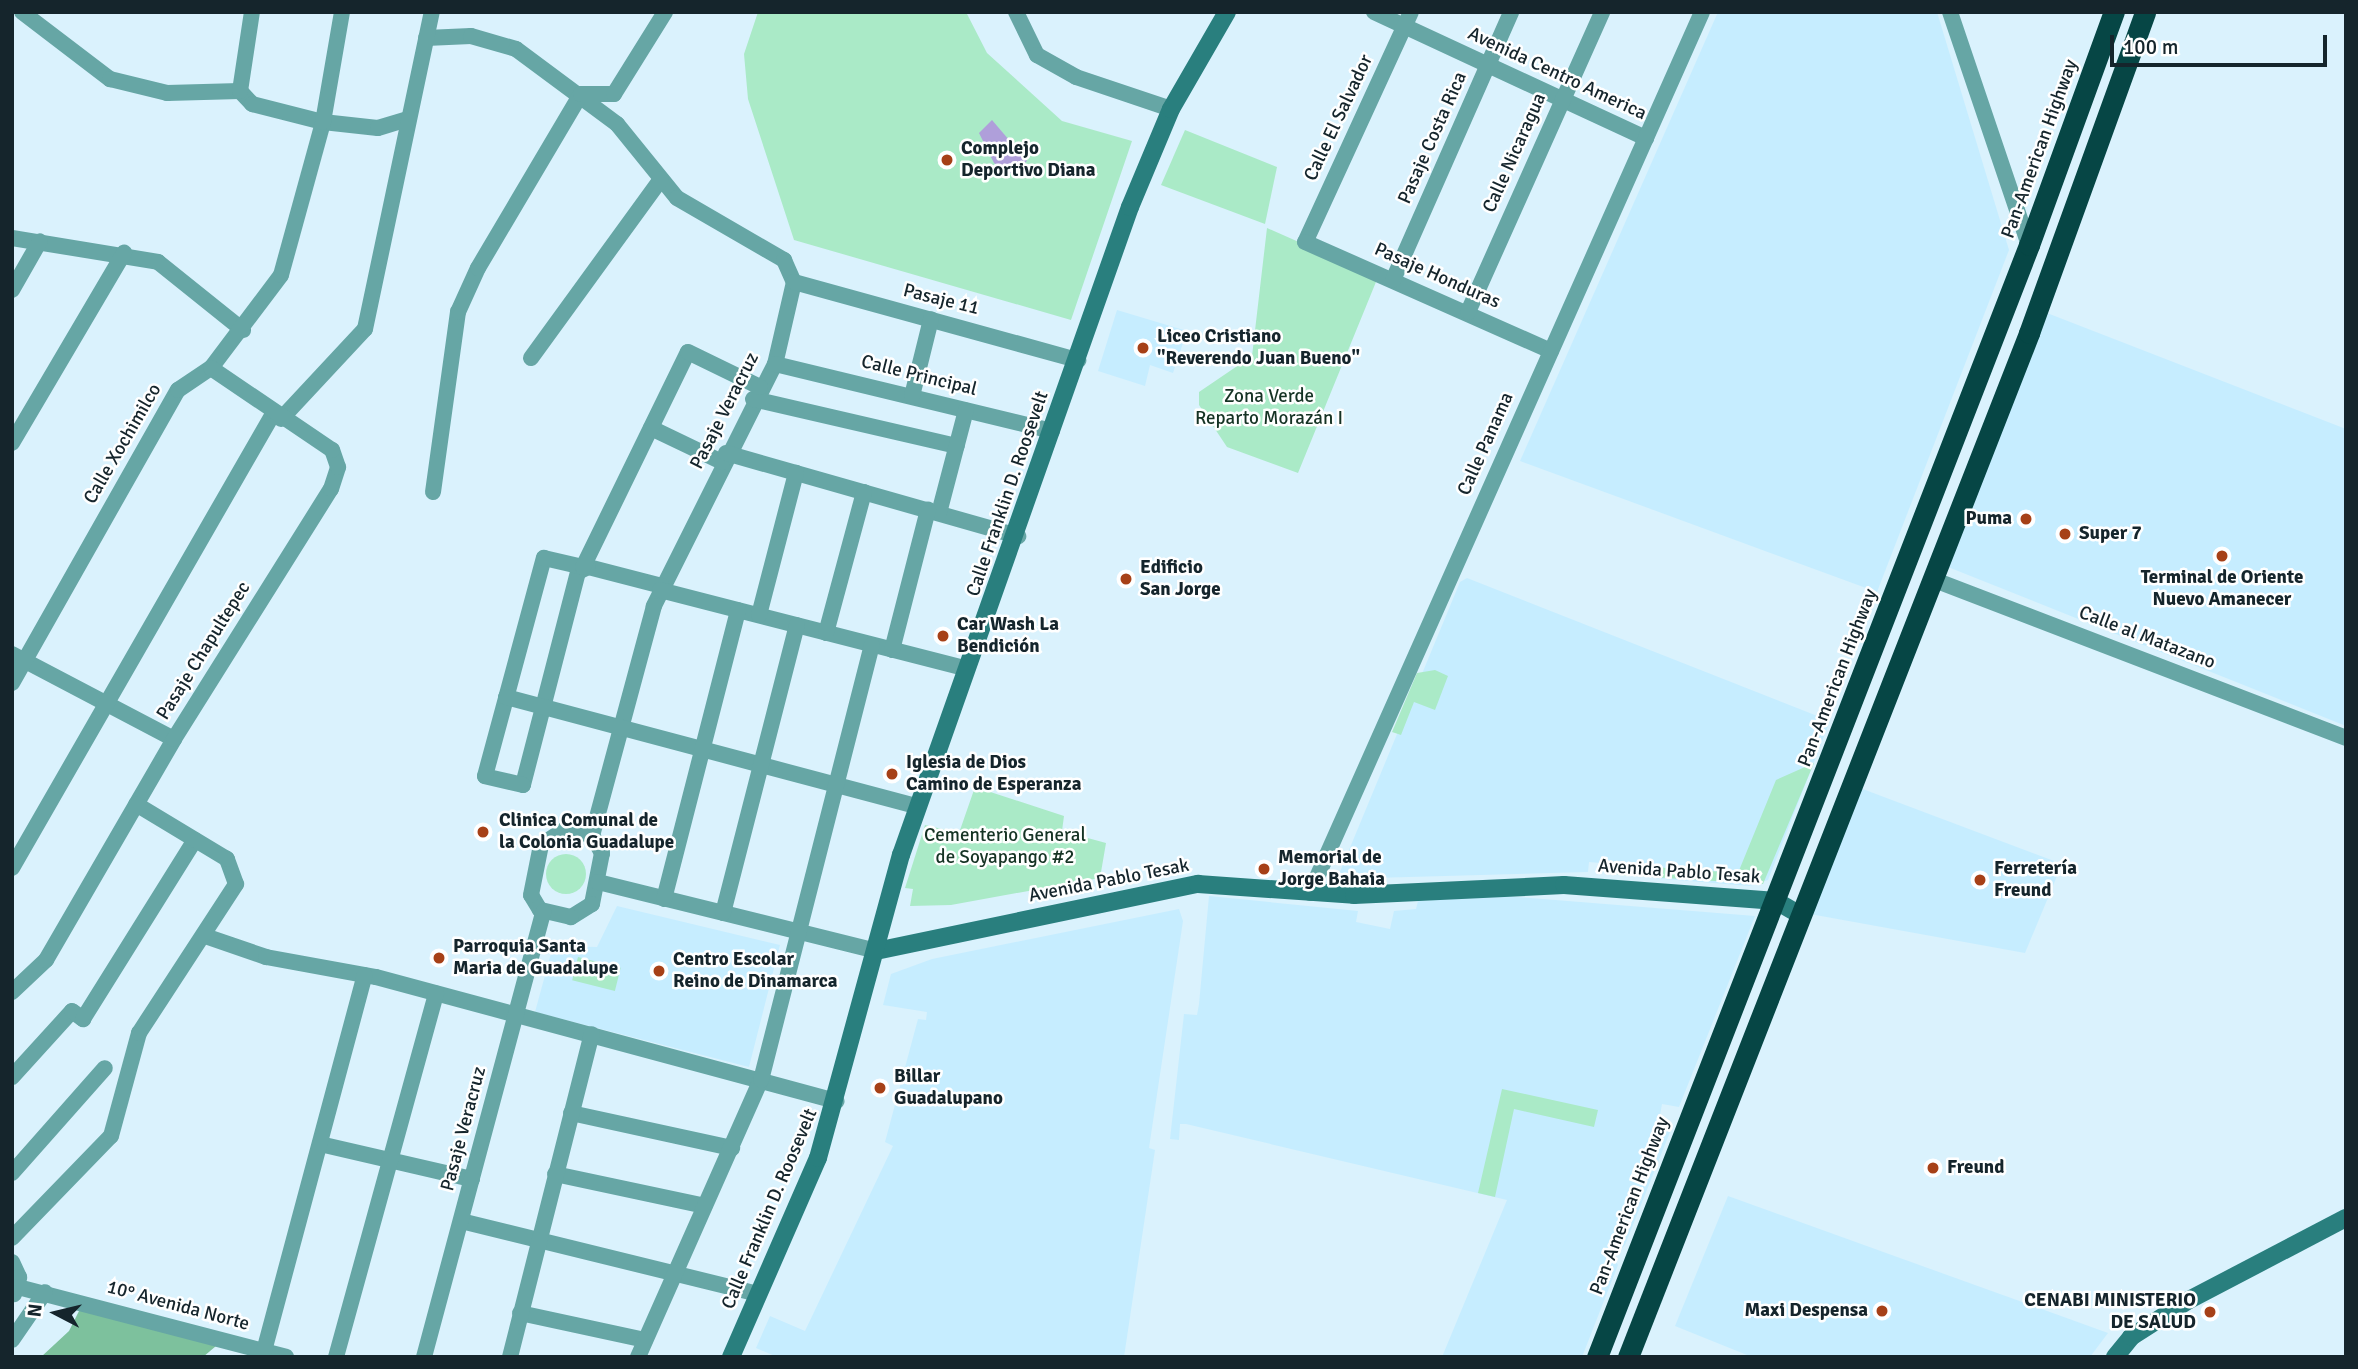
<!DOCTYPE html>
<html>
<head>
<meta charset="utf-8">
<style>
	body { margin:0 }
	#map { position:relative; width:2358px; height:1369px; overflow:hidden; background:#daf2fd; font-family:Signika,sans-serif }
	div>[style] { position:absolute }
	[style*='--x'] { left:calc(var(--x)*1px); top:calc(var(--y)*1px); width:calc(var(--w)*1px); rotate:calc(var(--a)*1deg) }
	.built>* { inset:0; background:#c6edff }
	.green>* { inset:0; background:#aaeac7; transform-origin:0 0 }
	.round { border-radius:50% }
	.forest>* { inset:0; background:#7dc19d }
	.water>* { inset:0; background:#af9fda }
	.street>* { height:16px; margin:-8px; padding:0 8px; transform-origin:8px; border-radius:8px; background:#66a6a5 }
	.secondary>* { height:18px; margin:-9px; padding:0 9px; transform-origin:9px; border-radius:9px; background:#297f7e }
	.highway>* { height:21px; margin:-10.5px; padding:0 10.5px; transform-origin:10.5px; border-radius:10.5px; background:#064645 }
	.dots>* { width:19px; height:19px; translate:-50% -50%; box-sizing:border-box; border:4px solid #fff; border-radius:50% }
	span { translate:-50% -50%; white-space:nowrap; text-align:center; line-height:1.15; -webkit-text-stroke:5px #fff; paint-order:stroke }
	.street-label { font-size:19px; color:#15252c }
	.poi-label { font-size:19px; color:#15252c; font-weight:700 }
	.left { translate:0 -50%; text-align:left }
	.right { translate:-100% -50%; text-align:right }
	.park-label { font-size:19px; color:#153324 }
	.frame { position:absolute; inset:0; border:14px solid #15252c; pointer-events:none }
	.north { position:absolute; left:21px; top:1278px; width:70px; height:70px; -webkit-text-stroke:5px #fff; paint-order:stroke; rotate:277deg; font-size:19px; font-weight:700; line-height:28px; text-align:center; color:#15252c }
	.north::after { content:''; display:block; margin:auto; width:24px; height:32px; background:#15252c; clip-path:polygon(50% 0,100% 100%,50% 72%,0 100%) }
	.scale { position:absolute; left:2110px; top:35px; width:217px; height:32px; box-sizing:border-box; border:4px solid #15252c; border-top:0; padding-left:9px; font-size:21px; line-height:24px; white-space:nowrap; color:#15252c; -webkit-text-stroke:5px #fff; paint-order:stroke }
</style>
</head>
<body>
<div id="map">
	<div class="built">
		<div style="clip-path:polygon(1718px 12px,1937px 12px,2009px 250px,1877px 592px,1520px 461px)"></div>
		<div style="clip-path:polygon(1117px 310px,1187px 331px,1173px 373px,1150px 365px,1145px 386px,1098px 371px)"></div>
		<div style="clip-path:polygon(2047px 313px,2346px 429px,2346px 726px,1948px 567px)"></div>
		<div style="clip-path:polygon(1467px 578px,1830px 721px,1768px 880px,1749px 886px,1618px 875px,1611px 864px,1589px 862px,1588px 872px,1337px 879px,1460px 582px)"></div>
		<div style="clip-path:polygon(1860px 788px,2062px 864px,2025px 953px,1810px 914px)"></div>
		<div style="clip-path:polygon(1209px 896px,1358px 911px,1356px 922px,1390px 929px,1394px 911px,1416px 909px,1418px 901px,1505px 896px,1755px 916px,1679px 1107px,1662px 1104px,1659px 1121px,1672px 1127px,1625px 1245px,1613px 1258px,1618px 1265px,1582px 1357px,1442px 1357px,1507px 1200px,1186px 1124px,1180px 1124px,1179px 1140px,1170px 1139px,1184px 1014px,1197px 1015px,1199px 1004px)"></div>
		<div style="clip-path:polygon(617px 906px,780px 945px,749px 1067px,535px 1012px,553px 946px,597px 947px)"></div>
		<div style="clip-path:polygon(1179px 909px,1183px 921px,1149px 1148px,1155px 1150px,1124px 1357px,777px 1357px,756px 1348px,770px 1316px,805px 1331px,893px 1146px,885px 1142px,918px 1019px,926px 1020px,927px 1012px,883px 1005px,891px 974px,932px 959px)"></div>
		<div style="clip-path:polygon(1728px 1196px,2108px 1333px,2090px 1357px,1752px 1357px,1675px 1326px)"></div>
	</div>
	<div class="green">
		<div style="clip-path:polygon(758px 12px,966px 12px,987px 53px,1062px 121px,1132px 141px,1071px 320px,794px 240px,748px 99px,744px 54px)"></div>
		<div style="clip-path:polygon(1185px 130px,1277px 167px,1265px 224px,1161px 185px)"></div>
		<div style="clip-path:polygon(1267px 228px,1378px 277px,1298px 473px,1227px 447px,1199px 405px,1199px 392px,1252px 356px)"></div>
		<div style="clip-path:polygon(1435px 670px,1448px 676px,1435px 710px,1414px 702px,1401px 735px,1392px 732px,1417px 673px)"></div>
		<div style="clip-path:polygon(1814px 763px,1763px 884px,1618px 875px,1611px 864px,1738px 873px,1776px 780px)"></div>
		<div style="clip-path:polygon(975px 787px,1064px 816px,1062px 831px,1106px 843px,1100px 878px,951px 905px,910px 906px,913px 889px,905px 888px,925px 825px,959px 833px)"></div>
		<div class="round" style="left:546px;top:854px;width:40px;height:40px"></div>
		<div style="left:578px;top:957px;width:44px;height:24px;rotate:14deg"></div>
		<div style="clip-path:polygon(1502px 1089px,1598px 1110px,1594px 1127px,1514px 1109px,1495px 1197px,1478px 1193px)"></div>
	</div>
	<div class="forest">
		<div style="clip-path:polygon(80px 1309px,216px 1346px,203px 1357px,41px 1357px,69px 1331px)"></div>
	</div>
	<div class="water">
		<div style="clip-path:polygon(992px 120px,1027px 161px,1012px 174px,994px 163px,979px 133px)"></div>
	</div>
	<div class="street">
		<div style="--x:22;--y:12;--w:111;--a:37.3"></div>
		<div style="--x:110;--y:79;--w:59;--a:13.8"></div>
		<div style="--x:167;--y:93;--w:73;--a:-1.6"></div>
		<div style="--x:1016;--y:12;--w:48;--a:64"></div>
		<div style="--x:1037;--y:55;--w:45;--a:29.4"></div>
		<div style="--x:1076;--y:77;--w:100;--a:18.6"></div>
		<div style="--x:1374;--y:12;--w:300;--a:24.9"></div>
		<div style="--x:1411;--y:12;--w:253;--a:114.7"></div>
		<div style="--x:1305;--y:242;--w:269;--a:23.9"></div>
		<div style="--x:1950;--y:12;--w:246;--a:71.3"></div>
		<div style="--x:426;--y:38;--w:45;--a:-2.5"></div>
		<div style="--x:471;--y:36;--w:47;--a:16.1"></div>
		<div style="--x:516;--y:49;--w:126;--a:36.6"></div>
		<div style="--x:617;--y:124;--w:95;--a:51"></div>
		<div style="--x:677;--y:198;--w:124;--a:30.1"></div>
		<div style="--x:784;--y:260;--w:24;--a:66"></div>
		<div style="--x:794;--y:282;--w:84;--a:103"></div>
		<div style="--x:775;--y:364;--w:271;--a:116.6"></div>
		<div style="--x:654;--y:606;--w:237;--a:105.1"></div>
		<div style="--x:240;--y:91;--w:18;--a:47"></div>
		<div style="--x:252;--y:104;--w:73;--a:14.2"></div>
		<div style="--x:323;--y:122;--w:55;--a:6.2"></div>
		<div style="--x:378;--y:128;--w:28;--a:-17"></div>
		<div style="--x:240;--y:91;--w:80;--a:-81.4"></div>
		<div style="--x:12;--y:238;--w:148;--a:9.3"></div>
		<div style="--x:158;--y:262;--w:109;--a:38.7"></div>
		<div style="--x:1393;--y:280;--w:293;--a:-66.2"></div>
		<div style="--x:794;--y:282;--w:295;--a:15.4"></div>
		<div style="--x:12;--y:290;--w:56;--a:-60.3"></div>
		<div style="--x:1468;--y:312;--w:329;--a:-65.9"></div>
		<div style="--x:531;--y:358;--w:221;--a:-54"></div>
		<div style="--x:775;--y:364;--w:285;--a:13.6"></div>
		<div style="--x:912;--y:396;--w:79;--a:-76.1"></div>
		<div style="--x:753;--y:399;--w:209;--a:13"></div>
		<div style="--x:281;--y:419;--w:123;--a:-47"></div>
		<div style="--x:365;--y:329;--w:324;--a:-78.1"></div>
		<div style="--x:651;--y:428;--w:79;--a:25.6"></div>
		<div style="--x:12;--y:443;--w:221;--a:-59.5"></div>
		<div style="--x:726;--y:453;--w:304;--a:15.9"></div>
		<div style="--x:433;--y:492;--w:182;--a:-82.1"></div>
		<div style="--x:458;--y:312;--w:48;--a:-65.6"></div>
		<div style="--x:478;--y:268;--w:202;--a:-59.4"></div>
		<div style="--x:581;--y:94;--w:33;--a:0"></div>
		<div style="--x:614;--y:94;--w:97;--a:-58.1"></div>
		<div style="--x:939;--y:513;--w:106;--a:-75.3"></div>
		<div style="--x:1932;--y:579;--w:443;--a:21"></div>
		<div style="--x:662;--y:586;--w:76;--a:-165.6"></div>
		<div style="--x:588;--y:567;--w:11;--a:153"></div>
		<div style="--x:578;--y:572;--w:220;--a:104.5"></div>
		<div style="--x:523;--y:785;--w:39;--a:-167"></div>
		<div style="--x:485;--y:776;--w:226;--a:-74.9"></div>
		<div style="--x:544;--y:558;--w:40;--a:13"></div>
		<div style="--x:583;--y:567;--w:239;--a:-64"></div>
		<div style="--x:688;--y:352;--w:80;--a:25.9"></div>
		<div style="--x:660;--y:590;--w:317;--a:14.4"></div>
		<div style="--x:759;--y:615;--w:147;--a:-75.4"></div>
		<div style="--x:826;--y:633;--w:146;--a:-74.9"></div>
		<div style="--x:892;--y:650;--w:145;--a:-75.6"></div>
		<div style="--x:12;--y:654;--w:183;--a:27.7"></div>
		<div style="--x:12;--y:683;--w:337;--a:-60.5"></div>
		<div style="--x:178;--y:390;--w:40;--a:-34"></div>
		<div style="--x:211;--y:368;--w:116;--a:-53"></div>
		<div style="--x:281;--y:275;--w:159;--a:-74.6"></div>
		<div style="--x:323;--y:122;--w:112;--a:-80.2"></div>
		<div style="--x:506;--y:697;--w:425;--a:14.9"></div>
		<div style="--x:564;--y:830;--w:28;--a:10"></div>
		<div style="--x:592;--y:835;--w:21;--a:61"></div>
		<div style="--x:602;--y:853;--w:52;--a:101.1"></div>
		<div style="--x:592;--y:904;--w:25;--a:148"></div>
		<div style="--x:571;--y:917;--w:32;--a:-167"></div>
		<div style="--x:540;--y:910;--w:17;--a:-121"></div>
		<div style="--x:531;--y:895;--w:51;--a:-78.7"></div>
		<div style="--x:541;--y:845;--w:27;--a:-33"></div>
		<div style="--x:12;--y:868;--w:524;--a:-60.11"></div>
		<div style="--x:598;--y:882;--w:286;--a:13.9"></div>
		<div style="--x:1310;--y:893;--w:964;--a:-66.01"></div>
		<div style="--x:664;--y:899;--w:298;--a:-75.6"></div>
		<div style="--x:723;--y:913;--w:297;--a:-75.6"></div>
		<div style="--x:205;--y:936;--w:65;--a:19"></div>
		<div style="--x:266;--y:957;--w:112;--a:10.3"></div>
		<div style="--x:376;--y:977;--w:477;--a:15.1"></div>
		<div style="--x:12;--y:992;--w:47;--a:-43.3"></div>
		<div style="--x:46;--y:960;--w:255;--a:-59.9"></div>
		<div style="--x:174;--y:739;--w:295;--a:-57.9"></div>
		<div style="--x:331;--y:489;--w:23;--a:-72"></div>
		<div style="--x:338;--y:467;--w:18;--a:-109"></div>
		<div style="--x:332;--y:450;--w:146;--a:-145.9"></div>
		<div style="--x:12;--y:1077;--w:89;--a:-47.7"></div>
		<div style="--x:72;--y:1011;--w:14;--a:36"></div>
		<div style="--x:83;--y:1019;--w:211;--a:-58"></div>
		<div style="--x:571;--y:1113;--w:165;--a:12.3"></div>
		<div style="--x:320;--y:1144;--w:156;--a:13"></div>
		<div style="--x:12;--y:1173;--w:140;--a:-48.5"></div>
		<div style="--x:555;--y:1174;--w:153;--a:12"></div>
		<div style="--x:461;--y:1221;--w:306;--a:13.8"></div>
		<div style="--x:12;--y:1238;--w:142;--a:-45.9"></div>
		<div style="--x:111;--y:1136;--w:107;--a:-74.8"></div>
		<div style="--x:139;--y:1033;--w:178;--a:-56.9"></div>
		<div style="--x:236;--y:884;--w:27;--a:-110"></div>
		<div style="--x:227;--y:859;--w:106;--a:-148.9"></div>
		<div style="--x:12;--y:1262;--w:17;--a:65"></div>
		<div style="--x:19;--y:1277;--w:18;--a:106"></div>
		<div style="--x:18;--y:1287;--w:277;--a:14.6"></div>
		<div style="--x:520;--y:1313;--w:128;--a:12.2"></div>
		<div style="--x:12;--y:1340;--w:58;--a:-55.5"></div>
		<div style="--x:264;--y:1351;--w:389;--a:-75"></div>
		<div style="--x:336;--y:1357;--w:377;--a:-74.6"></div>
		<div style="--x:424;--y:1357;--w:461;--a:-75"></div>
		<div style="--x:510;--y:1357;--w:333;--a:-75.8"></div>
		<div style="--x:638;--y:1357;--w:303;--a:-66.1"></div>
		<div style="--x:761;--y:1080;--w:449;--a:-75.7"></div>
	</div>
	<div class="secondary">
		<div style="--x:876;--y:951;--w:329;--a:-11.8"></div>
		<div style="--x:1198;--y:884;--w:156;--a:4"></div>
		<div style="--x:1354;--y:895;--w:210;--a:-2.7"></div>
		<div style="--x:1564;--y:885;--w:213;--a:4.3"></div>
		<div style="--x:1776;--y:901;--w:30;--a:30"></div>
		<div style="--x:731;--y:1357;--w:217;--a:-66.4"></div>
		<div style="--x:818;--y:1158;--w:314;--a:-74.7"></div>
		<div style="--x:901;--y:855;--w:687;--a:-70.54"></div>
		<div style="--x:1130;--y:207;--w:106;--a:-67.3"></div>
		<div style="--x:1171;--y:109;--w:112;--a:-60"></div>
		<div style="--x:2115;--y:1357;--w:26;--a:-51"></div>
		<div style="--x:2131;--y:1337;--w:67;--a:-32.7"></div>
		<div style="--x:2187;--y:1301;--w:179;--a:-27.6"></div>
	</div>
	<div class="highway">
		<div style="--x:1597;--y:1357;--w:1193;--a:-68.77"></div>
		<div style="--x:2029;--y:245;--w:248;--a:-70"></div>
		<div style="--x:1628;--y:1357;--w:1100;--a:-68.61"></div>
		<div style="--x:2029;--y:333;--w:341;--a:-70.1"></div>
	</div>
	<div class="dots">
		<div style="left:947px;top:160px;background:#a64017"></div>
		<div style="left:1143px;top:348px;background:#a64017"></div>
		<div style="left:2026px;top:519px;background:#a64017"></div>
		<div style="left:2065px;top:534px;background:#a64017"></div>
		<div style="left:2222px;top:556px;background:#a64017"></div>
		<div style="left:1126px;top:579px;background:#a64017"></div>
		<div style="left:943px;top:636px;background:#a64017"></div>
		<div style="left:892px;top:774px;background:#a64017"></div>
		<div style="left:483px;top:832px;background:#a64017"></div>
		<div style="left:1264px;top:869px;background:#a64017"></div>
		<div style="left:1980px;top:880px;background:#a64017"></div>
		<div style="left:439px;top:958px;background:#a64017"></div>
		<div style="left:659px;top:971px;background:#a64017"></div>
		<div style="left:880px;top:1088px;background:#a64017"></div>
		<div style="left:1933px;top:1168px;background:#a64017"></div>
		<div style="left:1882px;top:1311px;background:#a64017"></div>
		<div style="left:2210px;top:1312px;background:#a64017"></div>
	</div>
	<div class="street-label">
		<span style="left:1557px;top:74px;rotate:25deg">Avenida Centro America</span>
		<span style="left:1339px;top:118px;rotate:-65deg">Calle El Salvador</span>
		<span style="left:1433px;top:138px;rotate:-66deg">Pasaje Costa Rica</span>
		<span style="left:2040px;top:149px;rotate:-70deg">Pan-American Highway</span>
		<span style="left:1515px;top:153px;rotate:-66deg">Calle Nicaragua</span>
		<span style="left:1437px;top:276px;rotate:24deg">Pasaje Honduras</span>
		<span style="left:941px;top:300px;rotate:14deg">Pasaje 11</span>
		<span style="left:919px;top:376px;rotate:14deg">Calle Principal</span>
		<span style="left:725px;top:411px;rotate:-63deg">Pasaje Veracruz</span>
		<span style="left:123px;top:444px;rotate:-60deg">Calle Xochimilco</span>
		<span style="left:1486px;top:444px;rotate:-66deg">Calle Panama</span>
		<span style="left:1008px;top:494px;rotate:-71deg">Calle Franklin D. Roosevelt</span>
		<span style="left:2147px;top:638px;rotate:21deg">Calle al Matazano</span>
		<span style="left:204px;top:651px;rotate:-58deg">Pasaje Chapultepec</span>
		<span style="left:1838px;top:678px;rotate:-69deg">Pan-American Highway</span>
		<span style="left:1679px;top:872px;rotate:4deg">Avenida Pablo Tesak</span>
		<span style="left:1109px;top:881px;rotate:-11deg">Avenida Pablo Tesak</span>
		<span style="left:464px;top:1129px;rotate:-75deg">Pasaje Veracruz</span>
		<span style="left:1630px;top:1206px;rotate:-69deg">Pan-American Highway</span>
		<span style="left:770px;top:1209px;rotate:-67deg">Calle Franklin D. Roosevelt</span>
		<span style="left:178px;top:1306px;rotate:15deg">10° Avenida Norte</span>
	</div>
	<div class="poi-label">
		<span class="left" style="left:961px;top:160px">Complejo<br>Deportivo Diana</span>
		<span class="left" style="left:1157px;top:348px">Liceo Cristiano<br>"Reverendo Juan Bueno"</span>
		<span class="right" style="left:2012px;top:519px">Puma</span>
		<span class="left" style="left:2079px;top:534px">Super 7</span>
		<span class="left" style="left:1140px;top:579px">Edificio<br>San Jorge</span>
		<span style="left:2222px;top:589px">Terminal de Oriente<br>Nuevo Amanecer</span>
		<span class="left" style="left:957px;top:636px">Car Wash La<br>Bendición</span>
		<span class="left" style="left:906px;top:774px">Iglesia de Dios<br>Camino de Esperanza</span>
		<span class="left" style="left:499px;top:832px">Clinica Comunal de<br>la Colonia Guadalupe</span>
		<span class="left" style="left:1278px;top:869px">Memorial de<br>Jorge Bahaia</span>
		<span class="left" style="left:1994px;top:880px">Ferretería<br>Freund</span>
		<span class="left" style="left:453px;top:958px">Parroquia Santa<br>Maria de Guadalupe</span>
		<span class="left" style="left:673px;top:971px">Centro Escolar<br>Reino de Dinamarca</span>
		<span class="left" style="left:894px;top:1088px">Billar<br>Guadalupano</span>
		<span class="left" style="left:1947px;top:1168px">Freund</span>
		<span class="right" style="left:2196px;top:1312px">CENABI MINISTERIO<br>DE SALUD</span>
		<span class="right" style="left:1868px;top:1311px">Maxi Despensa</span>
	</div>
	<div class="park-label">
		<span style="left:1269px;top:408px">Zona Verde<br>Reparto Morazán I</span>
		<span style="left:1005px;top:847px">Cementerio General<br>de Soyapango #2</span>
	</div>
	<div class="frame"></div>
	<div class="north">N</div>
	<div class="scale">100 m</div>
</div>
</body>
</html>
